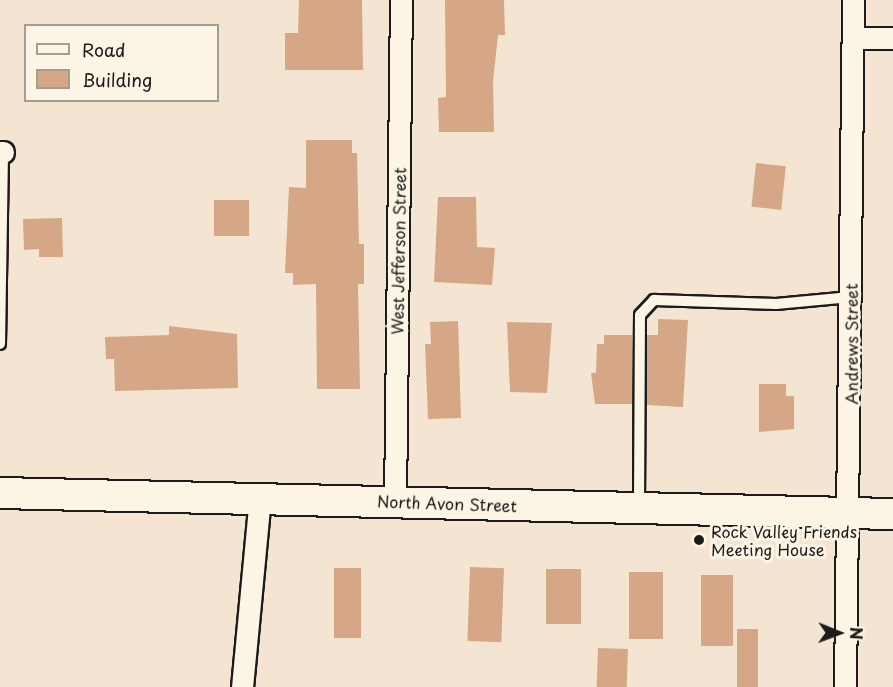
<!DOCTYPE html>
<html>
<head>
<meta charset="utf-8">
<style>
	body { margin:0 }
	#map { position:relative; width:893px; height:687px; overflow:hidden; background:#f4e5d2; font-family:"Playpen Sans",sans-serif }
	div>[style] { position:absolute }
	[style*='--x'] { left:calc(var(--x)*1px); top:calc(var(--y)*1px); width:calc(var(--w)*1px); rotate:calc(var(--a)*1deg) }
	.building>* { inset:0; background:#d5a787; transform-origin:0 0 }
	.roads { filter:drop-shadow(2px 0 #1c1c1c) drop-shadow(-2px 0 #1c1c1c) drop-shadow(0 2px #1c1c1c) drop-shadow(0 -2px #1c1c1c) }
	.lane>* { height:10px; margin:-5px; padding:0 5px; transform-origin:5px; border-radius:5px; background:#fcf5e5 }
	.street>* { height:21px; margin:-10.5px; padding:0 10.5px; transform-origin:10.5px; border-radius:10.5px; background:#fcf5e5 }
	.secondary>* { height:30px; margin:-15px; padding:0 15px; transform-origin:15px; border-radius:15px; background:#fcf5e5 }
	.dots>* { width:16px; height:16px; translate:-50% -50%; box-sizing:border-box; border:3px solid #fcf5e5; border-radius:50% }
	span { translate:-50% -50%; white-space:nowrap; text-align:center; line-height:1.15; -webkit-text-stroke:6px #fcf5e5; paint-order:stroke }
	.street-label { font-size:16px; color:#1c1c1c }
	.poi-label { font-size:16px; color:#1c1c1c }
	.left { translate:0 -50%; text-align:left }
	.legend { position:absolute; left:24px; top:24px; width:195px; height:78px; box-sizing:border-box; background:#fcf5e5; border:2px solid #a29e95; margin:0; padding:8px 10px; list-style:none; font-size:18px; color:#1c1c1c }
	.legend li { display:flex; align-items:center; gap:12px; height:30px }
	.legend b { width:30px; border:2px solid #a29e95 }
	.north { position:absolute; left:809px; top:603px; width:60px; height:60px; -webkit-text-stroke:4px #fcf5e5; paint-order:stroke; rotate:91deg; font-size:16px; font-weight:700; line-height:24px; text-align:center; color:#1c1c1c }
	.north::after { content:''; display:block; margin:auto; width:21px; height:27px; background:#1c1c1c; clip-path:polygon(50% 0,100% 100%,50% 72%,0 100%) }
</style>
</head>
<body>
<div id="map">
	<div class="building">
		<div style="clip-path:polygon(299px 0,362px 0,363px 70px,285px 70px,285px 33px,298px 33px)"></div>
		<div style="clip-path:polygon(445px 0,504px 0,505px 35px,498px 35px,493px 82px,494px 132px,439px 132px,438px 98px,446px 97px)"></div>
		<div style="clip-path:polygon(306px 140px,352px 140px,352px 153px,357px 153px,359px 244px,364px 244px,364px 284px,358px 284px,360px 389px,317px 389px,316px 284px,293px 285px,293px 273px,285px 273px,289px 187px,306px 188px)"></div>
		<div style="left:756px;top:163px;width:30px;height:44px;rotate:6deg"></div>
		<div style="clip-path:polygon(438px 197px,476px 197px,477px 247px,495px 248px,492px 285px,434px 282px)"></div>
		<div style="left:214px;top:200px;width:35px;height:36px"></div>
		<div style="clip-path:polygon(62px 218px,63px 257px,39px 257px,39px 249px,24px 250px,23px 219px)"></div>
		<div style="clip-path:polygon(658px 319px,688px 320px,683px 407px,647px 405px,647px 335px,658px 335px)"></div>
		<div style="clip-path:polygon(458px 321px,461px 418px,428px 419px,425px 344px,431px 344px,430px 322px)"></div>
		<div style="clip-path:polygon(507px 322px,552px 323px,547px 393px,510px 392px)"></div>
		<div style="clip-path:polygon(169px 326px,237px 334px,238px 388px,115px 391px,114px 359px,106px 359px,105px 337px,169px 335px)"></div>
		<div style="clip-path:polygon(604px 335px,632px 335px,632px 404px,595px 404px,591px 373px,596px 373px,597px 344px,604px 344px)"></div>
		<div style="clip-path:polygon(759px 384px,786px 384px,786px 396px,794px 396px,794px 429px,759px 432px)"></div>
		<div style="left:470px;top:567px;width:34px;height:74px;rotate:2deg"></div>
		<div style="left:334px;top:568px;width:27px;height:70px"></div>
		<div style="left:546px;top:569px;width:35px;height:55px"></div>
		<div style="left:629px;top:572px;width:34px;height:67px"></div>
		<div style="left:701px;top:575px;width:32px;height:71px"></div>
		<div style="left:737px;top:629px;width:21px;height:58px"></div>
		<div style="left:598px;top:648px;width:30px;height:39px;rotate:2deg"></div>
	</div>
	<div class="roads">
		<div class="lane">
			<div style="--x:0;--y:344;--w:192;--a:-89.1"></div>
			<div style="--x:639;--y:505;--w:190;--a:-89.7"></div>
			<div style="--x:640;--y:315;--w:21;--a:-47"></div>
			<div style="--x:654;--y:300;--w:122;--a:1.9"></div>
			<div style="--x:776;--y:304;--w:75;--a:-5.3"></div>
		</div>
		<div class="street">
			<div style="--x:853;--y:38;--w:40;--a:0"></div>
			<div style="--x:0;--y:152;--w:3;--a:0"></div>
			<div style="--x:395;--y:502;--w:502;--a:-89.32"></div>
			<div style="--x:242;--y:687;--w:190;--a:-84.6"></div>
			<div style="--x:845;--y:687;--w:687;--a:-89.33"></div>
		</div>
		<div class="secondary">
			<div style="--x:0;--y:493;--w:893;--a:1.35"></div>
		</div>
	</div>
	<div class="dots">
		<div style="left:699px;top:540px;background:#1c1c1c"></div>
	</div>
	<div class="street-label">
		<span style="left:398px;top:251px;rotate:-89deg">West Jefferson Street</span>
		<span style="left:851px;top:344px;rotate:-90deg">Andrews Street</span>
		<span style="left:447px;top:503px;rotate:2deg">North Avon Street</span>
	</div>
	<div class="poi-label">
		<span class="left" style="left:711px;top:540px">Rock Valley Friends<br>Meeting House</span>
	</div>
	<ul class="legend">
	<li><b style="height:8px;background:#fcf5e5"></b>Road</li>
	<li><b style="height:16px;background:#d5a787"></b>Building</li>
	</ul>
	<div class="north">N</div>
</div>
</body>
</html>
